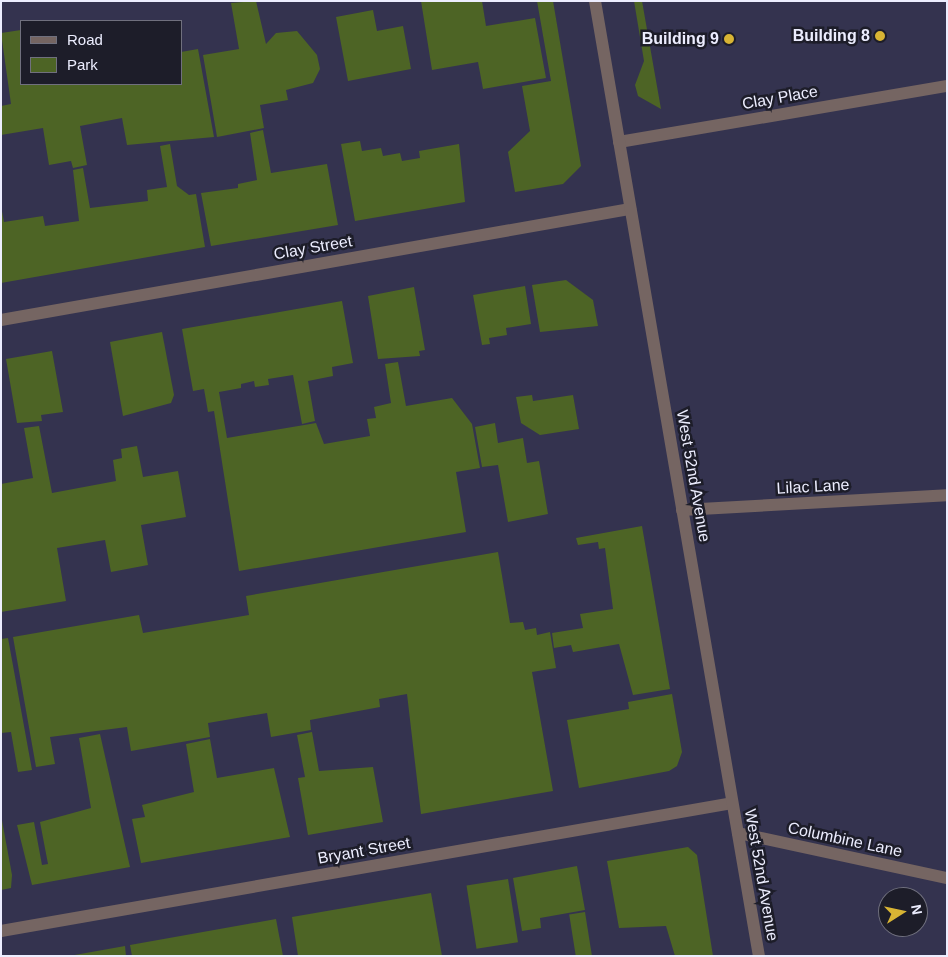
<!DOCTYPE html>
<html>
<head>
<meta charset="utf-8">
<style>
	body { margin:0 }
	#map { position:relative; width:948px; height:957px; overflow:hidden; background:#34334f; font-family:Helvetica,sans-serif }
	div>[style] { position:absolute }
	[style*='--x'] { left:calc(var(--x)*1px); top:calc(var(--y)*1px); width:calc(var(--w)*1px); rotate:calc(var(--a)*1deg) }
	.green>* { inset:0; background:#4d6425; transform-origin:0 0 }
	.minor>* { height:12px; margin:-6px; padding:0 6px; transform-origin:6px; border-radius:6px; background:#756562 }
	.tertiary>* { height:12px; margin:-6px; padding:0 6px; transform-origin:6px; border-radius:6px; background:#756562 }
	.dots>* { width:14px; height:14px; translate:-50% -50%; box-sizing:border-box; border:2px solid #1d1d29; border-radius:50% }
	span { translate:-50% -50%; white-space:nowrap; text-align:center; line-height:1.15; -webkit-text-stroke:5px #1d1d29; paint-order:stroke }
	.poi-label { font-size:16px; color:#ecedfe; font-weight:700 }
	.right { translate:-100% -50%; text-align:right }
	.street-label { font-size:16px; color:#ecedfe }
	.frame { position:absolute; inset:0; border:2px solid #ecedfe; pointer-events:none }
	.legend { position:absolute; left:20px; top:20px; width:162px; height:65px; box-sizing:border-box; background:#1d1d29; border:1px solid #70707e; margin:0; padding:6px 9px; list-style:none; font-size:15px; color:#ecedfe }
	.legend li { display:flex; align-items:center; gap:10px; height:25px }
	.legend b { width:25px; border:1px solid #70707e }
	.north { position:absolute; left:878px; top:887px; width:50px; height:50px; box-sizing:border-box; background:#1d1d29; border:1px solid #70707e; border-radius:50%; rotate:80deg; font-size:14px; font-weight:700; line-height:20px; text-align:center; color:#ecedfe }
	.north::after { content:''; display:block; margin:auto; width:18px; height:22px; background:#d8b434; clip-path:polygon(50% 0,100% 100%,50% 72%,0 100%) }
</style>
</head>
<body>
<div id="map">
	<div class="green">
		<div style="clip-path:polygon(256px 1px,266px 44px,276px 33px,297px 31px,317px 55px,320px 69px,313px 83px,286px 90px,288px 100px,260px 105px,264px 128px,217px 137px,203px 55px,239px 49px,231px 3px)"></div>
		<div style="clip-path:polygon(421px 1px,482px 1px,486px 26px,535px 18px,546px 78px,483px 89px,478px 62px,432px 70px)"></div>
		<div style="clip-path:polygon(537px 1px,553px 1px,581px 166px,563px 184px,515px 192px,508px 152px,530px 131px,522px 86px,551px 81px)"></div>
		<div style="clip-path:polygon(634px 1px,642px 1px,661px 109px,638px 96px,635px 85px,644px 61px)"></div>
		<div style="clip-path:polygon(373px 10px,377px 31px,403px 26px,411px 69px,348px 81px,336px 17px)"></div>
		<div style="clip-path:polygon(21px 30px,21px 84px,181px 84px,181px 52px,198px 49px,214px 137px,127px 145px,122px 118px,80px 126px,87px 165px,73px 168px,71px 161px,49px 165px,43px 128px,1px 135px,1px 106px,11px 104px,1px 33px)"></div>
		<div style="clip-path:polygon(263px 130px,271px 173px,327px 164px,338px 225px,211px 246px,201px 193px,238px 188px,238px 184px,257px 180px,250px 133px)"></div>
		<div style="clip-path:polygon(360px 141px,362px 151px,381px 148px,383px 156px,400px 153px,402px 161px,420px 158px,419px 151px,459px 144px,465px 202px,355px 221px,341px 144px)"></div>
		<div style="clip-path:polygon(170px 144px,177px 186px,189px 195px,196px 194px,205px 247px,1px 283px,1px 206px,4px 222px,43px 216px,45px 226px,79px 221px,73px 170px,83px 168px,90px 208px,148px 201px,147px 190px,167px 187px,160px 146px)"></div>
		<div style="clip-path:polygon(566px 280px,593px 300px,598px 326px,540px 332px,532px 285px)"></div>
		<div style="clip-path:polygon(525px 286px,531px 324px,506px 328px,507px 335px,489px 338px,490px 344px,482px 345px,473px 295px)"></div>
		<div style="clip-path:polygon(414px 287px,425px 350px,419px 351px,420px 356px,378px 359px,368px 296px)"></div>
		<div style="clip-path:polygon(342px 301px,353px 363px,332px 367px,333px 376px,308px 381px,315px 421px,302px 424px,293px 375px,268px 379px,269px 385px,255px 387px,254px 381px,241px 384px,241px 388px,219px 392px,227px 438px,316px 423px,324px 444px,370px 436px,367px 419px,376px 418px,374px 407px,391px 403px,385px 364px,398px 362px,406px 406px,452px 398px,472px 424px,480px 468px,456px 472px,466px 532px,239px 571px,214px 411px,208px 412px,204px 389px,193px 391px,182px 329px)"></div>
		<div style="clip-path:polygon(162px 332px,174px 395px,171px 403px,123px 416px,110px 342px)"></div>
		<div style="clip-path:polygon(52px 351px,63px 412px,41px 415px,42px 421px,17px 423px,6px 359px)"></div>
		<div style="clip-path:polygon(532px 395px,533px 401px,573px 395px,579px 429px,540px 435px,521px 423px,516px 397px)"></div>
		<div style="clip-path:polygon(495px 423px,498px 443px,523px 438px,527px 463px,539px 461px,548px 514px,508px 522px,498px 465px,482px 467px,475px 427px)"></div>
		<div style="clip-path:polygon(39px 426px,52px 493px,116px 481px,113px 460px,122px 458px,121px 449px,137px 446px,143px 477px,178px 471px,186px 517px,141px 525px,148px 565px,111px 572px,105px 540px,57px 548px,66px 601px,1px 612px,1px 484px,33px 478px,24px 428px)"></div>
		<div style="clip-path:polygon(642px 526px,670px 689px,633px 695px,619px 644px,573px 652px,571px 645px,554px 648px,552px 633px,583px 628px,580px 614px,613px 609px,605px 548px,599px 549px,598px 542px,578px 545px,576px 538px)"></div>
		<div style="clip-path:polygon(498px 552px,510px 623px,523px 622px,525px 630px,536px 628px,537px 635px,550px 632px,556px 668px,532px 672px,553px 791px,421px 814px,407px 694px,379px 699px,380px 707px,310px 720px,311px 730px,271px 737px,267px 713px,208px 723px,210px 737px,131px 751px,127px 727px,50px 737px,55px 764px,36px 767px,13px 637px,139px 615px,143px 633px,249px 615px,246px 596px)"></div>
		<div style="clip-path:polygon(8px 638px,32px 770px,18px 772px,11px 732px,1px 733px,1px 639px)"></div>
		<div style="clip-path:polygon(672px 694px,682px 752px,677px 766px,669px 771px,579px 788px,567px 720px,629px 709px,628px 702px)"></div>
		<div style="clip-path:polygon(312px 732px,319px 771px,373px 767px,383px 822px,308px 835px,298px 778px,305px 777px,297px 735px)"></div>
		<div style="clip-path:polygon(100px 734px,130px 867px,32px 885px,17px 825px,34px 822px,42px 865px,48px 864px,40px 822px,91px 808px,79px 738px)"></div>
		<div style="clip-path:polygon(210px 739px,217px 778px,274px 768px,290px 837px,141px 863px,132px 819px,145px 817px,142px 805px,194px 792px,186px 744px)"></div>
		<div style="clip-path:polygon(1px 815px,12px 875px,11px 888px,1px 890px)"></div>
		<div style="clip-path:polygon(688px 847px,697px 855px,713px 956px,675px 956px,666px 926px,619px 928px,607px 861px)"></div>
		<div style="clip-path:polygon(577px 866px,585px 910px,540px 918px,541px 928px,522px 931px,513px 878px)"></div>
		<div style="left:508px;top:879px;width:64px;height:42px;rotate:81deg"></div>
		<div style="clip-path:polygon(431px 893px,442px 956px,298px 956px,292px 917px)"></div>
		<div style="left:585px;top:912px;width:45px;height:16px;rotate:81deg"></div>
		<div style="clip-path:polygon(276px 919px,283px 956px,132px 956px,130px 945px)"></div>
		<div style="clip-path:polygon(125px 946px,126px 956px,69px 956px)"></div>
	</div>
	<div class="minor">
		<div style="--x:619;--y:142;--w:333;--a:-9.7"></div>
		<div style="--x:1;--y:320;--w:639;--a:-10.01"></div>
		<div style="--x:682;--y:510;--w:265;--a:-3.2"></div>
		<div style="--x:738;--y:833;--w:214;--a:12.2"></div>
		<div style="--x:1;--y:931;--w:742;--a:-9.93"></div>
	</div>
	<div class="tertiary">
		<div style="--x:595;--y:1;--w:969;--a:80.26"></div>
	</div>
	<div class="dots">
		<div style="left:880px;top:36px;background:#d8b434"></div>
		<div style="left:729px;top:39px;background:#d8b434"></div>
	</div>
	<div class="poi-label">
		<span class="right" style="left:870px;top:36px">Building 8</span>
		<span class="right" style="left:719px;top:39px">Building 9</span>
	</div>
	<div class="street-label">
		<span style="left:780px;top:98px;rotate:-10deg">Clay Place</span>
		<span style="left:313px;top:248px;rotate:-10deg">Clay Street</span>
		<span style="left:693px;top:476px;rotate:80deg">West 52nd Avenue</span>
		<span style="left:813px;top:487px;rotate:-3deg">Lilac Lane</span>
		<span style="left:845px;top:840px;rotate:12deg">Columbine Lane</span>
		<span style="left:364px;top:851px;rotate:-10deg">Bryant Street</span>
		<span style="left:761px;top:875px;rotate:80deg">West 52nd Avenue</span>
	</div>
	<div class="frame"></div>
	<ul class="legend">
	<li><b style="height:6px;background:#756562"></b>Road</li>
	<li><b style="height:14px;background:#4d6425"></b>Park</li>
	</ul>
	<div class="north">N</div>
</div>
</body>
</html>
